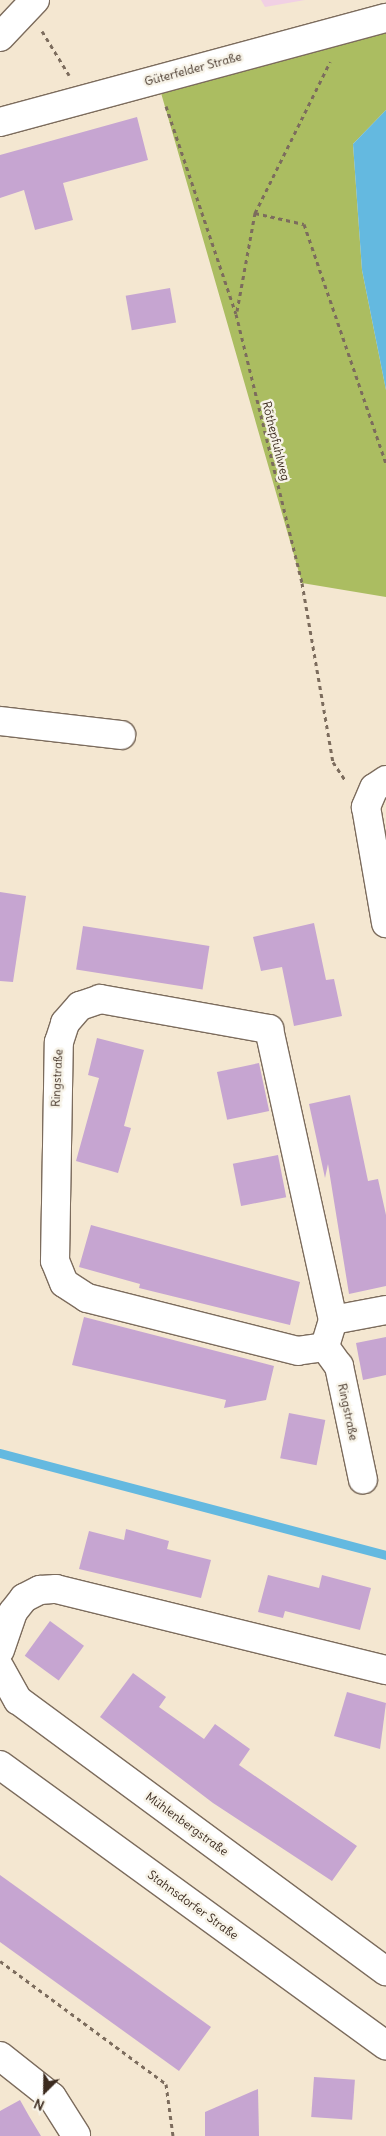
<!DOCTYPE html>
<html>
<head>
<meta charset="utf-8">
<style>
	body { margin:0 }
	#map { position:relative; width:386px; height:2136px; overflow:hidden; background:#f4e7d1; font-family:Delius,sans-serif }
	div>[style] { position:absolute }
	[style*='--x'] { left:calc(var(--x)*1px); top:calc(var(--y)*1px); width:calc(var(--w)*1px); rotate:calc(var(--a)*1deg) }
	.built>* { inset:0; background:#f1d0e4 }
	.green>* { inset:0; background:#abbd61 }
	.water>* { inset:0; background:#64b9e0 }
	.stream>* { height:9px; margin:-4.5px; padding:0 4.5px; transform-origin:4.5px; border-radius:4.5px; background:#64b9e0 }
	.building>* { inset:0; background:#c6a5d1; transform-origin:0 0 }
	.path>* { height:3px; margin-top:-1.5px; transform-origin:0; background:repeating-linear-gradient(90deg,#7c6c5d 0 4px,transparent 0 8px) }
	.roads { filter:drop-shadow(1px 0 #7c6c5d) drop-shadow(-1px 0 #7c6c5d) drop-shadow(0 1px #7c6c5d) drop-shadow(0 -1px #7c6c5d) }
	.minor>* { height:28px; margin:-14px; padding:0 14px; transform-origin:14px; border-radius:14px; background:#fff }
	span { translate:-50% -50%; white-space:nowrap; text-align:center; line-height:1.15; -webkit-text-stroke:5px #f7f3e8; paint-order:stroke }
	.street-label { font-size:12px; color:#3b2a1e }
	.north { position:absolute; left:20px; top:2066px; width:50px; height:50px; -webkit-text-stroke:4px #f7f3e8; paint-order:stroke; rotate:203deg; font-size:14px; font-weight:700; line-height:20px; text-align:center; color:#3b2a1e }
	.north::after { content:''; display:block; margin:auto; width:18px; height:22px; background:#3b2a1e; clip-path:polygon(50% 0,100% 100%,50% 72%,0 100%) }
</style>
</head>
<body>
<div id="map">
	<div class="built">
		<div style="clip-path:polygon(261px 0,305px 0,265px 7px)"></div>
	</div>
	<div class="green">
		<div style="clip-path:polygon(386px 18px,386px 110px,353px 144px,362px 270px,386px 390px,386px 597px,302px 583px,157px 79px)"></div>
	</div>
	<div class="water">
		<div style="clip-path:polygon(386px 110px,386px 390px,362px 270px,353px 144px)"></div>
	</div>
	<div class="stream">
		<div style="--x:0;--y:1453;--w:399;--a:14.8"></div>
	</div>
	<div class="building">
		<div style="clip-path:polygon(137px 117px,148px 160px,63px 183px,73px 220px,35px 230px,24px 190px,0 198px,0 155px)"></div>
		<div style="left:170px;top:288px;width:35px;height:45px;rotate:80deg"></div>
		<div style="clip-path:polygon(0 892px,26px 896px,13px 982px,0 981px)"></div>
		<div style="clip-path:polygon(314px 923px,326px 980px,334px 979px,342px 1016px,294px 1026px,282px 967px,261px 971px,253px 937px)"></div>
		<div style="left:83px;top:926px;width:128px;height:44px;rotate:9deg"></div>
		<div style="clip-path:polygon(97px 1038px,144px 1050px,124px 1126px,131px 1128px,118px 1173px,76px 1161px,99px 1078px,88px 1075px)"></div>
		<div style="left:259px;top:1063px;width:49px;height:43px;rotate:78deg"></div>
		<div style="clip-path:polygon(350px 1095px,368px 1181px,378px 1179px,386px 1215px,386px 1286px,349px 1294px,328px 1164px,325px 1178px,309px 1104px)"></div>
		<div style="left:278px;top:1155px;width:43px;height:46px;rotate:79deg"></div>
		<div style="clip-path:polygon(91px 1225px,300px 1282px,290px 1325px,139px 1288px,140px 1284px,79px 1267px)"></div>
		<div style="clip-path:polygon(84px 1317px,274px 1366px,266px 1400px,224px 1408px,226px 1400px,72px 1365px)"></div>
		<div style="clip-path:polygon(386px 1337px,386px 1375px,363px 1380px,356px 1343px)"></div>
		<div style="left:289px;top:1413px;width:37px;height:46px;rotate:11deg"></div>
		<div style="clip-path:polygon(126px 1529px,169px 1541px,167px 1549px,211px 1560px,201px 1598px,79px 1569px,89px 1531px,124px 1540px)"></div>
		<div style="clip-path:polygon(268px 1575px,319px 1588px,322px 1575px,371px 1588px,360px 1630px,285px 1611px,283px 1618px,258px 1612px)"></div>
		<div style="left:50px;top:1621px;width:42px;height:43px;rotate:36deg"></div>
		<div style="clip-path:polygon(133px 1673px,166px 1697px,159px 1707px,204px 1739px,215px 1724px,250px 1749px,239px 1765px,357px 1846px,332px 1881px,213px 1803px,100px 1717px)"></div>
		<div style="clip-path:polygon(347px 1692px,386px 1703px,380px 1749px,334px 1736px)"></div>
		<div style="clip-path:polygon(0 1875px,211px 2027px,179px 2071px,0 1942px)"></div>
		<div style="left:314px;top:2077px;width:41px;height:40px;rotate:4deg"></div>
		<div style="clip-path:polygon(258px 2089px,259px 2136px,205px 2136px,205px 2112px)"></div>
		<div style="clip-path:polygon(20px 2100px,29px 2116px,41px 2136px,0 2136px,0 2111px)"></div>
	</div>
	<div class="path">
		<div style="--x:42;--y:31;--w:52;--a:58.5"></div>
		<div style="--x:166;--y:106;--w:219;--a:71.4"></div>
		<div style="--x:236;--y:314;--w:277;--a:76.2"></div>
		<div style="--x:302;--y:583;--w:182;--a:80.2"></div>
		<div style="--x:333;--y:762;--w:23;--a:56"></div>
		<div style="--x:255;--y:213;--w:50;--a:12.7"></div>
		<div style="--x:304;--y:224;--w:254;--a:71.1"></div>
		<div style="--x:237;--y:311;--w:100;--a:-79.6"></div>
		<div style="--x:255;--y:213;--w:169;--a:-63.6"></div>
		<div style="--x:0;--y:1961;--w:207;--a:36.5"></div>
		<div style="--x:166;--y:2084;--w:52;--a:82.3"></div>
	</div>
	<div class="roads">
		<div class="minor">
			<div style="--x:0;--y:37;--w:51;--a:-46.6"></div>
			<div style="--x:0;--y:122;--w:400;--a:-15.1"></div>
			<div style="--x:0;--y:721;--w:122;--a:6.6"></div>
			<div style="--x:386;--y:780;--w:14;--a:146"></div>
			<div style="--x:374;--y:788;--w:21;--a:113"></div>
			<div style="--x:366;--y:807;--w:118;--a:80.2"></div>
			<div style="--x:100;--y:999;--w:172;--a:10.1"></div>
			<div style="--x:269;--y:1029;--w:298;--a:77.6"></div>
			<div style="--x:333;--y:1320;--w:28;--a:107"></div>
			<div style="--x:325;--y:1347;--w:27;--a:172"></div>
			<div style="--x:298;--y:1351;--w:218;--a:-165.9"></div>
			<div style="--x:87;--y:1298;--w:27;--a:-147"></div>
			<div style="--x:64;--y:1283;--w:24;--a:-112"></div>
			<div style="--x:55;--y:1261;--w:219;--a:-89"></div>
			<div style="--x:59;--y:1042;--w:20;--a:-72"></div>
			<div style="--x:65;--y:1023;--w:23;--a:-49"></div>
			<div style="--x:80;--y:1006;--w:21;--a:-19"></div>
			<div style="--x:333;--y:1320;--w:54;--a:-10.7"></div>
			<div style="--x:325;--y:1347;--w:24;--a:54"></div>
			<div style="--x:339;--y:1366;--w:116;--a:78.1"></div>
			<div style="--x:0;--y:1650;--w:40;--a:-71.1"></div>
			<div style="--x:13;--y:1612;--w:18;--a:-52"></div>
			<div style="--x:24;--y:1598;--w:18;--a:-27"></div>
			<div style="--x:40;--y:1590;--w:16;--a:-4"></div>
			<div style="--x:56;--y:1589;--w:340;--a:13.8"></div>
			<div style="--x:0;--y:1668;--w:37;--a:61"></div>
			<div style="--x:18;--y:1700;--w:457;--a:36.4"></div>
			<div style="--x:0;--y:1765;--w:477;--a:36"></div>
			<div style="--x:0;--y:2056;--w:66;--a:38.3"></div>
			<div style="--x:52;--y:2097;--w:45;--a:57.7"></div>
		</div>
	</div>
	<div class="street-label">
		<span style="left:193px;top:69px;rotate:-15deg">Güterfelder Straße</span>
		<span style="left:276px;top:441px;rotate:76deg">Röthepfuhlweg</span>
		<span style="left:57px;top:1078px;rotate:-87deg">Ringstraße</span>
		<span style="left:348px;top:1412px;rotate:78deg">Ringstraße</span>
		<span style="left:187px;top:1824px;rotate:36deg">Mühlenbergstraße</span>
		<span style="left:193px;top:1905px;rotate:36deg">Stahnsdorfer Straße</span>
	</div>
	<div class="north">N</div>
</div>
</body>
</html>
